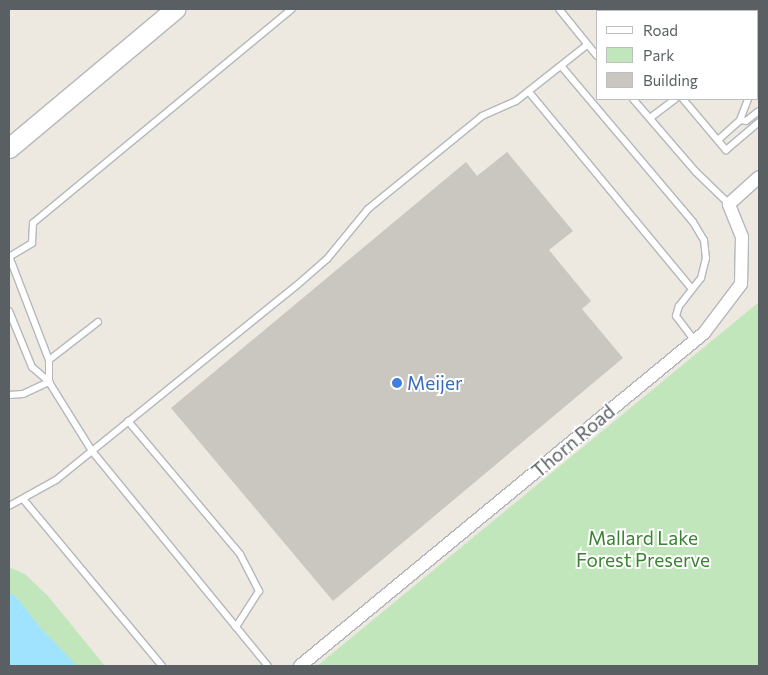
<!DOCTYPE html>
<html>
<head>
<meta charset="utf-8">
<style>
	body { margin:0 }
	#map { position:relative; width:768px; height:675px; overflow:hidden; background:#ede9e1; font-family:Commissioner,sans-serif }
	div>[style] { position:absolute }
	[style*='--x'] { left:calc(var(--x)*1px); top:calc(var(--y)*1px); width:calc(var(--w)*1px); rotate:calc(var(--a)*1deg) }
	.green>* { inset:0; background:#c2e6bc }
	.water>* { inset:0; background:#9fe3ff }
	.building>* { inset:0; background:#cac6c0 }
	.roads { filter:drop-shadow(1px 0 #b4b8bc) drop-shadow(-1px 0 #b4b8bc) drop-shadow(0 1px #b4b8bc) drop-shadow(0 -1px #b4b8bc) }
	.lane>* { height:6px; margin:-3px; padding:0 3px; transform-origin:3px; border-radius:3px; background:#fff }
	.street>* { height:12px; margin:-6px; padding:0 6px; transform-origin:6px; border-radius:6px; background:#fff }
	.secondary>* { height:19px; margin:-9.5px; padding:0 9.5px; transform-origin:9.5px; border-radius:9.5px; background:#fff }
	.dots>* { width:14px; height:14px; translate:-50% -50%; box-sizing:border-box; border:2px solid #fff; border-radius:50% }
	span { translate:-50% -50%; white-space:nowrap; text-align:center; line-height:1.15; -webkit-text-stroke:4px #fff; paint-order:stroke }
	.shop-label { font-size:19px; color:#366cbe }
	.left { translate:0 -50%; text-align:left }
	.street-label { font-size:19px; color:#595f62 }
	.park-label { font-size:19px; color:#398330 }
	.frame { position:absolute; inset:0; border:10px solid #595f62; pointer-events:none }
	.legend { position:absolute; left:596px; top:10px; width:162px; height:90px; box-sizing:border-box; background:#fff; border:1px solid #bdbfc0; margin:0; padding:6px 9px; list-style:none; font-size:15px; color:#595f62 }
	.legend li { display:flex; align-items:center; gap:10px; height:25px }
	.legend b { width:25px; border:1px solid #bdbfc0 }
</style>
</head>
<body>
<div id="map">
	<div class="green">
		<div style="clip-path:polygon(759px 302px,759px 666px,317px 666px)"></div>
		<div style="clip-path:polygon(9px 567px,25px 574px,48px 596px,105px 666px,9px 666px)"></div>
	</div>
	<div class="water">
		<div style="clip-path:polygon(9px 592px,19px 600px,38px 625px,77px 666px,9px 666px)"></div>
	</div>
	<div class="building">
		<div style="clip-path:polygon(507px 152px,573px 231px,549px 250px,591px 301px,582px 309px,623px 358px,333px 601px,171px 408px,466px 162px,477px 176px)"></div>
	</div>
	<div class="roads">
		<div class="lane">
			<div style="--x:559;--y:9;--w:60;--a:51"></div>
			<div style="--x:706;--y:9;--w:3;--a:45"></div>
			<div style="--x:670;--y:11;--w:4;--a:-34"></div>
			<div style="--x:562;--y:67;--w:203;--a:49.8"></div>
			<div style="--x:693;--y:222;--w:21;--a:59"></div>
			<div style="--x:704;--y:240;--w:18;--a:84"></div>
			<div style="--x:706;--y:258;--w:21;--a:104"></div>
			<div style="--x:701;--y:278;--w:36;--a:128"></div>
			<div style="--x:679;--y:306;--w:10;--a:107"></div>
			<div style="--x:676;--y:316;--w:31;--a:53"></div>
			<div style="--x:757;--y:67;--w:4;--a:56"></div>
			<div style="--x:757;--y:81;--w:4;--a:56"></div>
			<div style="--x:529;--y:92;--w:256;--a:50.4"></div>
			<div style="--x:633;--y:99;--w:96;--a:49.2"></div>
			<div style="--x:696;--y:172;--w:46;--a:44.1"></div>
			<div style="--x:683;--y:99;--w:67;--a:49.9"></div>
			<div style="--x:726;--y:150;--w:43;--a:-40.3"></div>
			<div style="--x:650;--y:118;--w:31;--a:-37"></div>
			<div style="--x:740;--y:120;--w:6;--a:9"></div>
			<div style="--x:746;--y:121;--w:16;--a:-38"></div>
			<div style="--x:718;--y:140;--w:30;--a:-42"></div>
			<div style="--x:740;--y:120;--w:22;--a:-69"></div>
			<div style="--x:9;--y:256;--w:111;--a:69"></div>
			<div style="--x:49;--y:360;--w:22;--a:90"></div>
			<div style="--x:9;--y:257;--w:27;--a:-31"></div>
			<div style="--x:32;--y:243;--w:20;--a:-87"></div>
			<div style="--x:33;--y:223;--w:336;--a:-39.6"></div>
			<div style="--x:9;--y:311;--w:61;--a:67.7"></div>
			<div style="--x:32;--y:367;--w:23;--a:41"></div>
			<div style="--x:49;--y:382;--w:81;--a:58.1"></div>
			<div style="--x:92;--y:451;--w:262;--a:-39"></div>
			<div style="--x:296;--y:286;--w:41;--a:-41.1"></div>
			<div style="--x:327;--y:259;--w:65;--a:-50.6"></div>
			<div style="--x:368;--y:209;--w:112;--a:-39.2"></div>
			<div style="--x:455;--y:138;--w:35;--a:-39"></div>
			<div style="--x:482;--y:116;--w:37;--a:-24"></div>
			<div style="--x:516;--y:101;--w:90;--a:-38.3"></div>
			<div style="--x:49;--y:360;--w:62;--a:-37.8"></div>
			<div style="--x:9;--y:395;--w:14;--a:-4"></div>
			<div style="--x:23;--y:394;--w:29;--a:-25"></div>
			<div style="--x:128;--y:421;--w:174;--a:49.9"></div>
			<div style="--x:240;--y:554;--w:42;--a:62.8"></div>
			<div style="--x:259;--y:591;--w:43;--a:122.6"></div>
			<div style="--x:23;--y:499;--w:217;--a:50.2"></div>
			<div style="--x:9;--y:506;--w:54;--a:-29"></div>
			<div style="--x:56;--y:480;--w:46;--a:-38.9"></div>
			<div style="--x:92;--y:451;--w:278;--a:50.7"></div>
		</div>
		<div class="street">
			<div style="--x:300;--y:666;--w:524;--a:-39.5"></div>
			<div style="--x:704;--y:333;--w:61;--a:-52.9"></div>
			<div style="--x:741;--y:284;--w:47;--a:-88.8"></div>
			<div style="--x:742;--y:237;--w:35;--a:-112"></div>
			<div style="--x:729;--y:204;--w:40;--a:-42"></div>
		</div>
		<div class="secondary">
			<div style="--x:9;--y:148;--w:217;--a:-39.9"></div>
		</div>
	</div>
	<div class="dots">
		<div style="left:397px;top:383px;background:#3f7fe0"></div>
	</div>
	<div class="shop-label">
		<span class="left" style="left:407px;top:383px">Meijer</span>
	</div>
	<div class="street-label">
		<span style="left:573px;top:441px;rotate:-40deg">Thorn Road</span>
	</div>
	<div class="park-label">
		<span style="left:643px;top:549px">Mallard Lake<br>Forest Preserve</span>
	</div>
	<div class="frame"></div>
	<ul class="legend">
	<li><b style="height:6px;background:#fff"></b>Road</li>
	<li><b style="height:14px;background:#c2e6bc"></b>Park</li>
	<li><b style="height:14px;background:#cac6c0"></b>Building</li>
	</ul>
</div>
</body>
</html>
